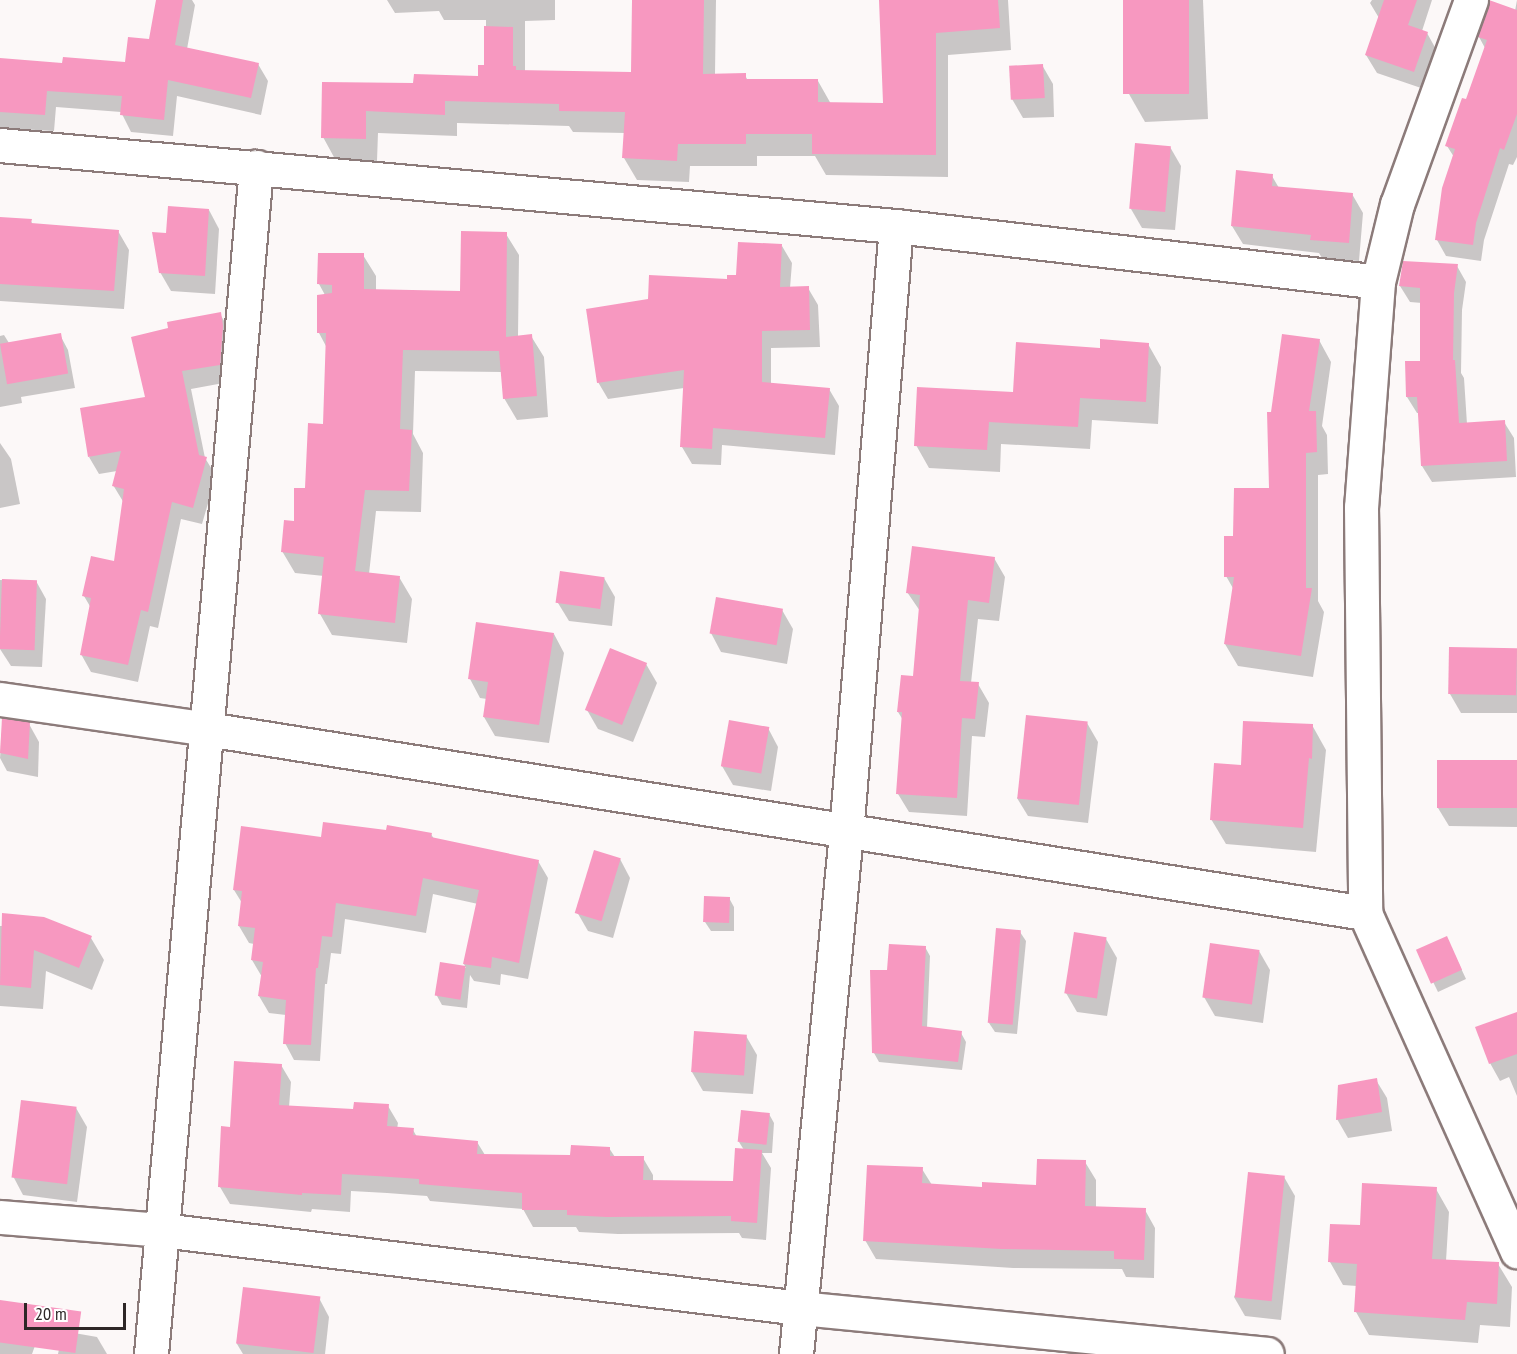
<!DOCTYPE html>
<html>
<head>
<meta charset="utf-8">
<style>
	body { margin:0 }
	#map { position:relative; width:1517px; height:1354px; overflow:hidden; background:#fcf8f8; font-family:"PT Sans Narrow",sans-serif }
	div>[style] { position:absolute }
	[style*='--x'] { left:calc(var(--x)*1px); top:calc(var(--y)*1px); width:calc(var(--w)*1px); rotate:calc(var(--a)*1deg) }
	.shadow>* { inset:0; background:#0003 }
	.building>* { inset:0; background:#f798c0; transform-origin:0 0 }
	.roads { filter:drop-shadow(2px 0 #8c7b7a) drop-shadow(-2px 0 #8c7b7a) drop-shadow(0 2px #8c7b7a) drop-shadow(0 -2px #8c7b7a) }
	.minor>* { height:33px; margin:-16.5px; padding:0 16.5px; transform-origin:16.5px; border-radius:16.5px; background:#fff }
	span { translate:-50% -50%; white-space:nowrap; text-align:center; line-height:1.15; -webkit-text-stroke:4.5px #fff; paint-order:stroke }
	.scale { position:absolute; left:24px; top:1303px; width:102px; height:27px; box-sizing:border-box; border:3px solid #2e2727; border-top:0; padding-left:8px; font-size:18px; line-height:21px; white-space:nowrap; color:#2e2727; -webkit-text-stroke:4px #fff; paint-order:stroke }
</style>
</head>
<body>
<div id="map">
	<div class="shadow">
		<div style="clip-path:polygon(157px 0,192px 0,195px 5px,187px 49px,258px 64px,268px 81px,261px 115px,177px 96px,173px 136px,131px 132px,121px 112px,56px 107px,54px 131px,0 128px,0 60px,63px 64px,127px 63px,150px 41px)"></div>
		<div style="clip-path:polygon(387px 0,555px 0,555px 20px,525px 21px,525px 71px,633px 73px,633px 0,716px 0,715px 75px,745px 75px,748px 81px,818px 81px,831px 104px,884px 104px,881px 0,1008px 0,1011px 50px,948px 55px,948px 177px,826px 175px,815px 156px,757px 156px,757px 166px,690px 166px,689px 182px,637px 180px,624px 158px,625px 133px,573px 132px,569px 126px,457px 123px,457px 136px,378px 133px,377px 161px,335px 159px,323px 137px,324px 84px,415px 85px,479px 78px,486px 67px,486px 20px,444px 20px,439px 11px,395px 13px)"></div>
		<div style="clip-path:polygon(1125px 0,1203px 0,1208px 119px,1145px 122px,1129px 94px)"></div>
		<div style="clip-path:polygon(1372px 0,1432px 0,1422px 31px,1427px 33px,1437px 51px,1424px 89px,1377px 73px,1366px 55px,1379px 18px,1370px 3px)"></div>
		<div style="clip-path:polygon(1517px 0,1517px 157px,1513px 165px,1509px 164px,1484px 240px,1481px 261px,1446px 256px,1437px 240px,1454px 157px,1447px 146px,1467px 101px,1485px 48px,1479px 37px,1515px 11px)"></div>
		<div style="clip-path:polygon(1042px 65px,1053px 84px,1054px 117px,1023px 118px,1012px 99px)"></div>
		<div style="clip-path:polygon(1170px 147px,1181px 166px,1175px 230px,1142px 228px,1131px 209px)"></div>
		<div style="clip-path:polygon(1272px 176px,1279px 188px,1352px 194px,1363px 213px,1359px 261px,1322px 258px,1319px 253px,1243px 244px,1232px 226px)"></div>
		<div style="clip-path:polygon(209px 210px,219px 229px,215px 294px,171px 291px,160px 272px,168px 235px)"></div>
		<div style="clip-path:polygon(0 218px,31px 221px,33px 225px,118px 231px,129px 250px,124px 309px,0 301px)"></div>
		<div style="clip-path:polygon(506px 234px,519px 255px,518px 337px,531px 336px,544px 357px,548px 417px,517px 420px,504px 398px,502px 372px,415px 371px,413px 434px,423px 453px,421px 512px,376px 511px,369px 574px,399px 577px,412px 599px,407px 643px,332px 635px,320px 614px,324px 576px,295px 573px,282px 551px,307px 489px,324px 425px,327px 348px,319px 333px,325px 295px,319px 284px,363px 255px,376px 276px,376px 291px,462px 292px)"></div>
		<div style="clip-path:polygon(782px 246px,792px 263px,790px 288px,808px 288px,818px 305px,820px 347px,771px 348px,771px 384px,829px 389px,839px 406px,835px 455px,722px 445px,721px 465px,692px 464px,682px 447px,684px 388px,608px 399px,598px 382px,650px 300px,738px 277px)"></div>
		<div style="clip-path:polygon(1457px 266px,1466px 282px,1462px 310px,1461px 373px,1464px 378px,1467px 424px,1504px 422px,1514px 438px,1516px 477px,1432px 482px,1422px 466px,1420px 413px,1417px 413px,1407px 397px,1421px 362px,1422px 303px,1410px 302px,1400px 286px)"></div>
		<div style="clip-path:polygon(220px 314px,230px 331px,229px 382px,191px 389px,205px 458px,216px 476px,202px 524px,181px 519px,158px 628px,150px 626px,138px 682px,91px 672px,81px 654px,91px 608px,84px 596px,115px 563px,124px 503px,113px 485px,117px 471px,99px 474px,89px 457px,154px 412px)"></div>
		<div style="clip-path:polygon(4px 335px,9px 343px,60px 335px,68px 350px,75px 388px,21px 397px,22px 403px,0 407px,0 336px)"></div>
		<div style="clip-path:polygon(1319px 340px,1331px 362px,1322px 426px,1327px 435px,1328px 474px,1318px 475px,1318px 601px,1324px 612px,1313px 677px,1238px 666px,1225px 644px,1234px 590px,1226px 576px,1234px 538px,1270px 490px,1272px 414px)"></div>
		<div style="clip-path:polygon(1148px 344px,1161px 367px,1158px 424px,1092px 420px,1090px 449px,1001px 444px,1000px 472px,929px 468px,916px 445px,1101px 349px)"></div>
		<div style="clip-path:polygon(0 443px,11px 459px,20px 504px,0 508px)"></div>
		<div style="clip-path:polygon(994px 558px,1005px 577px,999px 621px,978px 619px,971px 683px,978px 684px,989px 703px,985px 737px,972px 736px,967px 816px,909px 812px,898px 794px,903px 720px,898px 712px,914px 678px,920px 611px,907px 592px)"></div>
		<div style="clip-path:polygon(604px 578px,615px 597px,612px 626px,569px 621px,558px 603px)"></div>
		<div style="clip-path:polygon(0 580px,36px 581px,46px 599px,42px 667px,11px 666px,0 649px)"></div>
		<div style="clip-path:polygon(782px 610px,793px 629px,787px 664px,721px 652px,711px 633px)"></div>
		<div style="clip-path:polygon(554px 634px,564px 653px,549px 743px,495px 736px,484px 717px,487px 699px,480px 698px,470px 679px)"></div>
		<div style="clip-path:polygon(1517px 649px,1517px 713px,1461px 713px,1450px 694px)"></div>
		<div style="clip-path:polygon(646px 664px,657px 683px,633px 742px,598px 729px,587px 710px)"></div>
		<div style="clip-path:polygon(3px 720px,29px 724px,39px 742px,38px 777px,7px 771px,0 758px)"></div>
		<div style="clip-path:polygon(1087px 723px,1098px 742px,1088px 823px,1028px 816px,1017px 798px)"></div>
		<div style="clip-path:polygon(1312px 725px,1326px 750px,1316px 852px,1226px 844px,1211px 819px,1242px 767px)"></div>
		<div style="clip-path:polygon(768px 728px,778px 747px,771px 791px,733px 785px,722px 766px)"></div>
		<div style="clip-path:polygon(1517px 762px,1517px 827px,1449px 826px,1438px 808px)"></div>
		<div style="clip-path:polygon(387px 832px,431px 834px,434px 839px,538px 861px,548px 878px,528px 979px,501px 974px,500px 985px,474px 981px,470px 975px,467px 1008px,442px 1005px,437px 996px,441px 964px,466px 968px,464px 964px,478px 904px,433px 894px,426px 933px,345px 919px,341px 954px,331px 953px,327px 984px,325px 984px,320px 1061px,294px 1060px,285px 1043px,286px 1015px,269px 1013px,259px 996px,262px 977px,252px 960px,254px 944px,249px 943px,239px 926px,242px 903px,234px 890px,323px 838px)"></div>
		<div style="clip-path:polygon(620px 859px,630px 878px,613px 938px,588px 931px,577px 912px)"></div>
		<div style="clip-path:polygon(729px 898px,734px 907px,734px 931px,711px 931px,705px 922px)"></div>
		<div style="clip-path:polygon(0 926px,49px 926px,91px 938px,104px 960px,92px 990px,46px 971px,43px 1009px,0 1006px)"></div>
		<div style="clip-path:polygon(1020px 932px,1026px 941px,1017px 1034px,995px 1032px,989px 1023px)"></div>
		<div style="clip-path:polygon(1106px 939px,1117px 958px,1107px 1016px,1077px 1012px,1066px 993px)"></div>
		<div style="clip-path:polygon(925px 947px,930px 956px,927px 1028px,961px 1033px,966px 1042px,962px 1070px,879px 1062px,874px 1053px,888px 971px)"></div>
		<div style="clip-path:polygon(1451px 947px,1466px 979px,1438px 992px,1418px 951px)"></div>
		<div style="clip-path:polygon(1259px 951px,1270px 970px,1263px 1023px,1215px 1016px,1204px 997px)"></div>
		<div style="clip-path:polygon(1517px 1013px,1517px 1096px,1509px 1077px,1500px 1081px,1490px 1063px)"></div>
		<div style="clip-path:polygon(746px 1036px,757px 1055px,753px 1094px,703px 1091px,692px 1072px)"></div>
		<div style="clip-path:polygon(281px 1065px,291px 1082px,289px 1107px,355px 1110px,388px 1106px,398px 1123px,397px 1129px,413px 1130px,417px 1137px,477px 1142px,485px 1155px,571px 1156px,609px 1148px,615px 1157px,643px 1158px,653px 1175px,653px 1181px,734px 1183px,744px 1150px,739px 1142px,769px 1114px,774px 1123px,772px 1153px,762px 1153px,771px 1168px,766px 1240px,742px 1238px,739px 1233px,618px 1234px,579px 1232px,576px 1227px,533px 1227px,523px 1209px,430px 1201px,427px 1196px,387px 1193px,351px 1191px,350px 1212px,312px 1209px,311px 1212px,230px 1204px,220px 1187px,231px 1128px)"></div>
		<div style="clip-path:polygon(1376px 1080px,1387px 1098px,1392px 1131px,1348px 1138px,1337px 1119px)"></div>
		<div style="clip-path:polygon(76px 1108px,87px 1127px,77px 1202px,23px 1195px,13px 1176px)"></div>
		<div style="clip-path:polygon(1085px 1162px,1096px 1180px,1096px 1208px,1145px 1210px,1155px 1228px,1154px 1278px,1126px 1277px,1122px 1269px,1013px 1268px,876px 1259px,865px 1240px,922px 1169px,932px 1185px,983px 1189px,1038px 1187px)"></div>
		<div style="clip-path:polygon(1284px 1177px,1295px 1196px,1281px 1320px,1245px 1316px,1234px 1297px)"></div>
		<div style="clip-path:polygon(1436px 1189px,1449px 1212px,1446px 1261px,1498px 1264px,1512px 1287px,1510px 1327px,1480px 1325px,1478px 1343px,1369px 1335px,1356px 1312px,1357px 1286px,1343px 1285px,1330px 1262px,1361px 1227px)"></div>
		<div style="clip-path:polygon(244px 1289px,319px 1298px,329px 1317px,325px 1354px,243px 1354px,237px 1344px)"></div>
		<div style="clip-path:polygon(0 1301px,44px 1321px,32px 1354px,0 1354px)"></div>
		<div style="clip-path:polygon(63px 1331px,97px 1337px,107px 1354px,58px 1354px)"></div>
	</div>
	<div class="building">
		<div style="clip-path:polygon(156px 0,183px 0,175px 45px,259px 63px,251px 98px,168px 80px,164px 120px,120px 115px,122px 96px,47px 91px,45px 115px,0 112px,0 58px,62px 63px,63px 57px,125px 62px,128px 37px,149px 39px)"></div>
		<div style="clip-path:polygon(632px 0,704px 0,703px 74px,746px 73px,746px 79px,818px 79px,818px 102px,883px 103px,879px 0,998px 0,1000px 28px,936px 33px,936px 155px,812px 154px,812px 134px,746px 134px,746px 144px,678px 144px,677px 161px,622px 158px,625px 112px,559px 111px,559px 104px,445px 101px,445px 115px,366px 111px,366px 139px,321px 138px,322px 82px,413px 83px,414px 74px,478px 76px,478px 65px,484px 65px,484px 26px,513px 27px,513px 66px,516px 66px,516px 70px,631px 72px)"></div>
		<div style="left:1123px;top:0;width:66px;height:94px"></div>
		<div style="clip-path:polygon(1384px 0,1417px 0,1408px 25px,1428px 32px,1414px 72px,1365px 55px)"></div>
		<div style="clip-path:polygon(1489px 0,1517px 10px,1517px 114px,1504px 150px,1500px 148px,1476px 223px,1473px 245px,1435px 240px,1442px 188px,1455px 149px,1445px 146px,1462px 98px,1466px 99px,1487px 40px,1478px 37px)"></div>
		<div style="left:1043px;top:64px;width:34px;height:34px;rotate:87deg"></div>
		<div style="left:1135px;top:143px;width:36px;height:66px;rotate:5deg"></div>
		<div style="clip-path:polygon(1236px 170px,1273px 174px,1272px 186px,1353px 193px,1349px 243px,1310px 240px,1311px 235px,1231px 226px)"></div>
		<div style="clip-path:polygon(168px 206px,209px 209px,205px 276px,159px 273px,152px 232px,166px 233px)"></div>
		<div style="clip-path:polygon(0 217px,32px 219px,31px 223px,119px 230px,114px 291px,0 284px)"></div>
		<div style="clip-path:polygon(461px 231px,507px 232px,506px 337px,532px 334px,537px 396px,503px 399px,499px 351px,403px 350px,400px 429px,412px 430px,409px 491px,365px 490px,355px 571px,400px 576px,395px 623px,318px 614px,324px 557px,281px 552px,284px 520px,294px 521px,294px 488px,305px 488px,308px 423px,323px 424px,326px 333px,317px 333px,317px 295px,332px 293px,332px 285px,317px 284px,318px 253px,364px 253px,364px 289px,460px 291px)"></div>
		<div style="clip-path:polygon(738px 242px,782px 244px,780px 287px,809px 286px,810px 330px,762px 331px,762px 382px,830px 388px,825px 438px,713px 428px,712px 449px,680px 447px,684px 370px,597px 383px,586px 309px,648px 299px,649px 275px,727px 279px,727px 275px,736px 275px)"></div>
		<div style="clip-path:polygon(1403px 261px,1458px 264px,1454px 293px,1453px 360px,1455px 360px,1459px 423px,1505px 420px,1507px 461px,1421px 466px,1417px 397px,1406px 397px,1405px 361px,1420px 361px,1420px 288px,1399px 286px)"></div>
		<div style="clip-path:polygon(221px 312px,223px 326px,220px 365px,182px 371px,199px 455px,207px 457px,193px 508px,172px 502px,148px 612px,141px 610px,128px 665px,80px 655px,91px 598px,82px 596px,91px 556px,114px 561px,124px 489px,112px 486px,121px 451px,88px 457px,80px 408px,145px 397px,131px 337px,168px 328px,167px 322px)"></div>
		<div style="left:61px;top:333px;width:41px;height:62px;rotate:80deg"></div>
		<div style="clip-path:polygon(1282px 334px,1320px 339px,1309px 411px,1316px 411px,1317px 452px,1306px 453px,1306px 588px,1312px 588px,1301px 656px,1224px 644px,1234px 577px,1224px 577px,1224px 536px,1233px 536px,1234px 488px,1269px 488px,1267px 412px,1271px 412px)"></div>
		<div style="clip-path:polygon(1100px 339px,1149px 343px,1146px 402px,1080px 398px,1078px 427px,989px 422px,987px 450px,914px 446px,917px 387px,1013px 392px,1016px 342px,1100px 348px)"></div>
		<div style="clip-path:polygon(912px 546px,995px 557px,989px 603px,968px 600px,960px 681px,979px 682px,975px 719px,962px 718px,957px 798px,896px 794px,902px 712px,897px 712px,901px 675px,913px 676px,920px 595px,906px 593px)"></div>
		<div style="left:560px;top:571px;width:45px;height:32px;rotate:8deg"></div>
		<div style="left:2px;top:579px;width:35px;height:70px;rotate:2deg"></div>
		<div style="left:716px;top:597px;width:68px;height:37px;rotate:10deg"></div>
		<div style="clip-path:polygon(476px 622px,554px 633px,539px 725px,483px 717px,488px 682px,468px 679px)"></div>
		<div style="left:1449px;top:647px;width:68px;height:47px;rotate:1deg"></div>
		<div style="left:610px;top:648px;width:40px;height:67px;rotate:22deg"></div>
		<div style="left:1026px;top:715px;width:62px;height:84px;rotate:6deg"></div>
		<div style="clip-path:polygon(2px 718px,30px 722px,28px 759px,0 753px)"></div>
		<div style="left:729px;top:720px;width:41px;height:47px;rotate:10deg"></div>
		<div style="clip-path:polygon(1243px 721px,1313px 724px,1312px 759px,1309px 758px,1303px 828px,1210px 820px,1214px 763px,1241px 765px)"></div>
		<div style="left:1437px;top:760px;width:80px;height:48px"></div>
		<div style="clip-path:polygon(323px 822px,386px 830px,387px 825px,432px 833px,431px 837px,539px 860px,519px 963px,492px 957px,491px 968px,463px 964px,479px 890px,423px 878px,416px 916px,336px 903px,332px 937px,322px 936px,318px 968px,316px 968px,311px 1045px,283px 1044px,286px 1000px,258px 996px,263px 962px,251px 960px,255px 928px,238px 926px,242px 891px,233px 890px,241px 826px,321px 837px)"></div>
		<div style="left:594px;top:850px;width:28px;height:66px;rotate:17deg"></div>
		<div style="left:704px;top:896px;width:26px;height:26px;rotate:2deg"></div>
		<div style="clip-path:polygon(2px 913px,44px 917px,92px 936px,79px 968px,34px 950px,31px 988px,0 985px)"></div>
		<div style="left:996px;top:928px;width:25px;height:95px;rotate:5deg"></div>
		<div style="left:1074px;top:932px;width:33px;height:62px;rotate:9deg"></div>
		<div style="left:1447px;top:936px;width:37px;height:34px;rotate:66deg"></div>
		<div style="left:1210px;top:943px;width:50px;height:55px;rotate:8deg"></div>
		<div style="clip-path:polygon(889px 944px,926px 946px,922px 1026px,962px 1031px,958px 1062px,872px 1053px,870px 970px,887px 970px)"></div>
		<div style="left:440px;top:962px;width:26px;height:34px;rotate:9deg"></div>
		<div style="clip-path:polygon(1517px 1012px,1517px 1054px,1489px 1064px,1475px 1027px)"></div>
		<div style="left:694px;top:1031px;width:53px;height:41px;rotate:4deg"></div>
		<div style="clip-path:polygon(234px 1061px,282px 1064px,279px 1105px,353px 1109px,354px 1102px,389px 1104px,387px 1126px,414px 1128px,413px 1135px,478px 1141px,477px 1154px,570px 1155px,571px 1145px,610px 1147px,610px 1156px,644px 1156px,643px 1180px,733px 1181px,735px 1148px,762px 1150px,757px 1223px,731px 1221px,731px 1216px,607px 1217px,567px 1215px,567px 1210px,522px 1210px,522px 1193px,419px 1184px,419px 1179px,376px 1176px,342px 1174px,341px 1195px,302px 1193px,302px 1195px,218px 1187px,221px 1126px,230px 1127px)"></div>
		<div style="clip-path:polygon(1377px 1078px,1382px 1112px,1336px 1120px,1338px 1085px)"></div>
		<div style="left:21px;top:1100px;width:56px;height:78px;rotate:7deg"></div>
		<div style="left:741px;top:1110px;width:29px;height:32px;rotate:6deg"></div>
		<div style="clip-path:polygon(1037px 1159px,1086px 1160px,1085px 1206px,1146px 1208px,1144px 1260px,1114px 1259px,1114px 1251px,1002px 1249px,863px 1241px,867px 1165px,923px 1167px,922px 1183px,982px 1187px,982px 1182px,1036px 1185px)"></div>
		<div style="left:1248px;top:1172px;width:37px;height:126px;rotate:6deg"></div>
		<div style="clip-path:polygon(1362px 1183px,1437px 1187px,1432px 1259px,1499px 1262px,1497px 1304px,1467px 1302px,1465px 1320px,1354px 1312px,1357px 1264px,1328px 1262px,1330px 1224px,1360px 1225px)"></div>
		<div style="left:243px;top:1287px;width:78px;height:57px;rotate:7deg"></div>
		<div style="left:0;top:1300px;width:82px;height:42px;rotate:8deg"></div>
	</div>
	<div class="roads">
		<div class="minor">
			<div style="--x:1471;--y:0;--w:217;--a:109.9"></div>
			<div style="--x:1397;--y:204;--w:80;--a:103.7"></div>
			<div style="--x:1378;--y:282;--w:226;--a:94.3"></div>
			<div style="--x:1361;--y:507;--w:406;--a:89.4"></div>
			<div style="--x:1365;--y:913;--w:371;--a:65.8"></div>
			<div style="--x:0;--y:145;--w:900;--a:5.17"></div>
			<div style="--x:896;--y:226;--w:485;--a:6.6"></div>
			<div style="--x:0;--y:699;--w:209;--a:8.2"></div>
			<div style="--x:207;--y:729;--w:1173;--a:9.03"></div>
			<div style="--x:0;--y:1217;--w:163;--a:4.6"></div>
			<div style="--x:162;--y:1230;--w:643;--a:6.97"></div>
			<div style="--x:800;--y:1308;--w:469;--a:5.6"></div>
			<div style="--x:151;--y:1354;--w:1192;--a:-84.94"></div>
			<div style="--x:796;--y:1354;--w:523;--a:-84.52"></div>
			<div style="--x:846;--y:833;--w:609;--a:-85.29"></div>
		</div>
	</div>
	<div class="scale">20 m</div>
</div>
</body>
</html>
